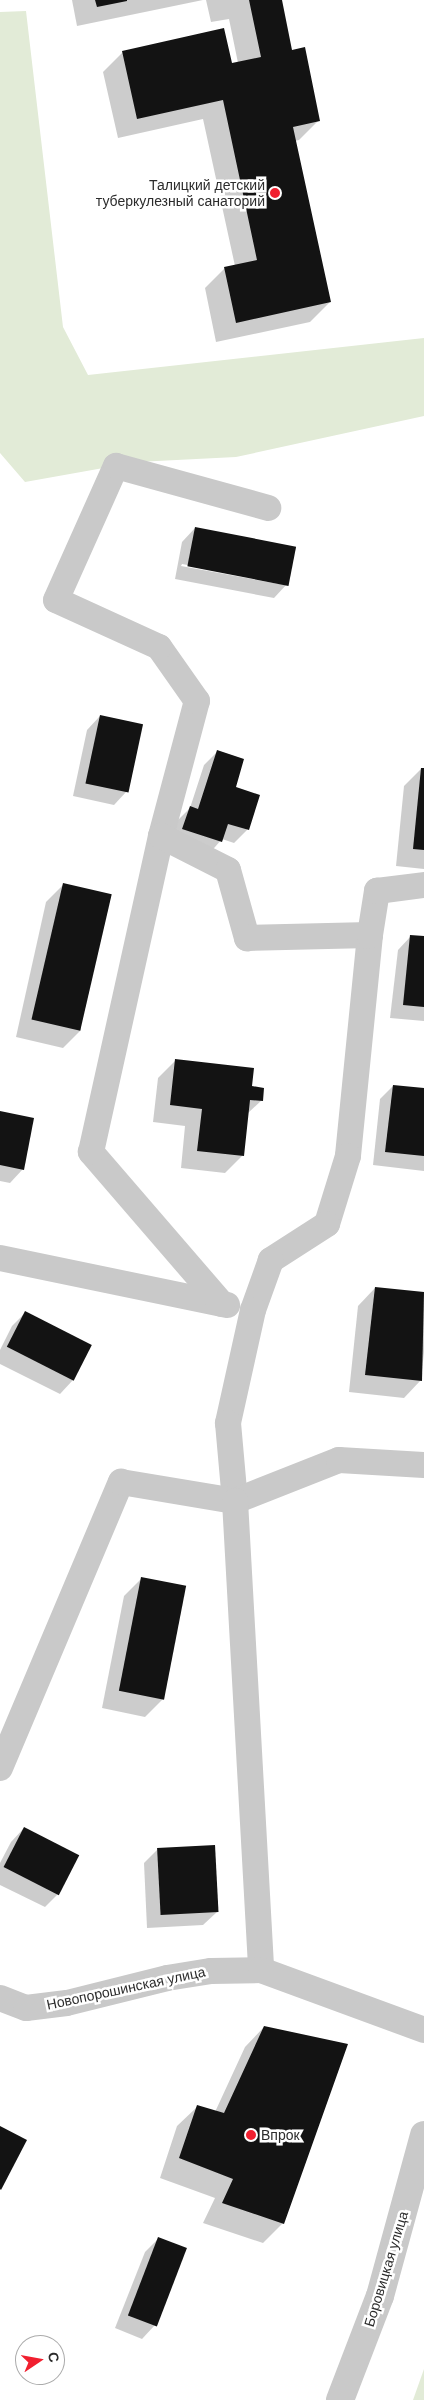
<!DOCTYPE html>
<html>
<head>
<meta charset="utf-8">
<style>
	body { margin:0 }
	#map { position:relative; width:424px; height:2400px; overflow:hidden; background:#fff; font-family:Arial,sans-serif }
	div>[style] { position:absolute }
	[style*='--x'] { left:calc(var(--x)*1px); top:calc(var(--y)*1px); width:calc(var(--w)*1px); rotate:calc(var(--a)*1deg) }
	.green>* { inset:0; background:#e2ebd7 }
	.shadow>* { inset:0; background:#0003 }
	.building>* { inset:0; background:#131313; transform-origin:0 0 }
	.minor>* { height:26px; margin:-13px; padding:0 13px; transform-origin:13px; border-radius:13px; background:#c9c9c9 }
	.tertiary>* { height:28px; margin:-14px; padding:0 14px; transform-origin:14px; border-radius:14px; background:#c9c9c9 }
	.dots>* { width:14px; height:14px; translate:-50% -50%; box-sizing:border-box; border:2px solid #fff; border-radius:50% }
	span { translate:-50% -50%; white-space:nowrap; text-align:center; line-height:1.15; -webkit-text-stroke:5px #fff; paint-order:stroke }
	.poi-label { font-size:14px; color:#2c2c2c }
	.right { translate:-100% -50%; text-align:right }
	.left { translate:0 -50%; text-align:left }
	.street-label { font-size:14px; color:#2c2c2c }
	.north { position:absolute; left:15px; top:2335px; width:50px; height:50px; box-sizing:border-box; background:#fff; border:1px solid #ababab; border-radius:50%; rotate:78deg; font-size:14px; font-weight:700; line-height:20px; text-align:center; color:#2c2c2c }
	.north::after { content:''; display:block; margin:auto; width:18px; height:22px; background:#f11f2f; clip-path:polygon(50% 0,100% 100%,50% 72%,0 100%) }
</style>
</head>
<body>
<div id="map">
	<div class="green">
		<div style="clip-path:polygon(26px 11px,63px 327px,88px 375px,424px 338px,424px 416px,236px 457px,137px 462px,25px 482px,0 453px,0 12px)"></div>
		<div style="clip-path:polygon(424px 2369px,424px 2400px,413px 2400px)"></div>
	</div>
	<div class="shadow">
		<div style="clip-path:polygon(72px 0,203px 0,77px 26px)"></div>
		<div style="clip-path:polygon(206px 0,280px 0,291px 52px,319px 120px,299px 140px,295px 141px,330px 302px,310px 322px,216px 342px,205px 288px,225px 268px,235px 266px,203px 119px,118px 138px,103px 72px,123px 52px,231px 64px,238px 63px,229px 19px,211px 22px)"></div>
		<div style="clip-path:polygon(evenodd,195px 528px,287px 584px,274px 598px,175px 579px,182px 542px,195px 528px,182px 564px,279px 582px,279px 584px,181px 566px,182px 564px)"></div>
		<div style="clip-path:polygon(100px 716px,127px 791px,114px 805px,73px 796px,87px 730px)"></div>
		<div style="clip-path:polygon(217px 752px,234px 788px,247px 830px,234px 843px,222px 839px,208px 855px,170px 842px,177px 821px,190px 808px,204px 765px)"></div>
		<div style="clip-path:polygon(421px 769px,424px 769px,424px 869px,396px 866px,404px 786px)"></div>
		<div style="clip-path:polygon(64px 884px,81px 1030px,63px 1048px,16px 1037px,46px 902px)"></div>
		<div style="clip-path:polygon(411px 936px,424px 938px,424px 1021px,390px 1018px,398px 950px)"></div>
		<div style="clip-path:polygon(176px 1060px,250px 1088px,262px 1100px,247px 1114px,243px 1155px,225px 1173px,181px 1168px,185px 1126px,153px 1122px,158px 1078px)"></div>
		<div style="clip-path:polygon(393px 1086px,424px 1089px,424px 1171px,373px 1165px,380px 1099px)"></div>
		<div style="clip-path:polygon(0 1112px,23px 1169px,10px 1183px,0 1181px)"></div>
		<div style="clip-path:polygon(375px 1288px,424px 1293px,424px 1352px,421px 1380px,404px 1398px,349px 1392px,358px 1306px)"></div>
		<div style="clip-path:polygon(25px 1313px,73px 1380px,60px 1394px,0 1364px,0 1350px,12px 1326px)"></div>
		<div style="clip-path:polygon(141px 1579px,163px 1699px,145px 1717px,102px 1708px,124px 1596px)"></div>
		<div style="clip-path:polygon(24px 1828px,58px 1894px,45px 1907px,0 1885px,0 1863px,11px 1842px)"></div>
		<div style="clip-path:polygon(158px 1849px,217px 1912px,203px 1925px,147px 1928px,144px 1863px)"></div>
		<div style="clip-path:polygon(264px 2027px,283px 2223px,263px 2243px,203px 2223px,215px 2198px,160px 2178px,177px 2126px,197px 2107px,215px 2112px,245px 2047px)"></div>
		<div style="clip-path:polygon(158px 2239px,155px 2325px,142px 2339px,115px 2328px,145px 2252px)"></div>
	</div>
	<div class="building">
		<div style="clip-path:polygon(95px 0,127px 0,127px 1px,97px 7px)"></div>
		<div style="clip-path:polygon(249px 0,282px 0,292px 50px,305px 47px,320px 121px,293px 127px,331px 302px,236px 323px,224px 267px,257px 260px,223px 100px,137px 119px,122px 51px,224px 28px,232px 63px,261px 57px)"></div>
		<div style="left:195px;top:527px;width:103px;height:40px;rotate:11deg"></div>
		<div style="left:100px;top:715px;width:44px;height:70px;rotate:12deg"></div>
		<div style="clip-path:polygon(217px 750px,244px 759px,236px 787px,260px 795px,249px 830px,228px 824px,222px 842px,182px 829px,190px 806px,198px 809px)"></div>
		<div style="clip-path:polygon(421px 768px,424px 768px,424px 850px,413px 849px)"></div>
		<div style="left:63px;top:883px;width:50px;height:140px;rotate:13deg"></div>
		<div style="clip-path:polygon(410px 935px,424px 936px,424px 1007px,403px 1005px)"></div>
		<div style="clip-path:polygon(175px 1059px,254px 1068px,252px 1086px,264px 1088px,263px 1101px,250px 1100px,244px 1156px,197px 1151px,202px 1109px,170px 1105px)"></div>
		<div style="clip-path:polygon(393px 1085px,424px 1088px,424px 1156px,385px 1152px)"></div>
		<div style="clip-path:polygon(0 1111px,34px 1118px,24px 1170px,0 1165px)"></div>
		<div style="clip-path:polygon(375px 1287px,424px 1292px,422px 1381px,365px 1375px)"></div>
		<div style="left:25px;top:1311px;width:75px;height:40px;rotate:27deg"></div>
		<div style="left:141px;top:1577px;width:46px;height:116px;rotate:11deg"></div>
		<div style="left:24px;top:1827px;width:62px;height:45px;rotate:27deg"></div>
		<div style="left:215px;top:1845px;width:67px;height:58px;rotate:87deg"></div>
		<div style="clip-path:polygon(264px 2026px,348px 2044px,284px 2224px,222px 2203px,233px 2179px,179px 2158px,197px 2105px,224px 2113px)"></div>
		<div style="clip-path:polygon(0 2126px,27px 2140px,1px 2190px,0 2189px)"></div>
		<div style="left:158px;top:2237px;width:31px;height:84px;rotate:21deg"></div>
	</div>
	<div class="minor">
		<div style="--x:161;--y:836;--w:140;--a:-75.1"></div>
		<div style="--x:197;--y:701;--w:66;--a:-125.1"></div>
		<div style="--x:159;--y:647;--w:113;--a:-155.5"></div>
		<div style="--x:56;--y:600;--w:147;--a:-65.9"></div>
		<div style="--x:116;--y:466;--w:158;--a:15.4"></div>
		<div style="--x:370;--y:935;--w:222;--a:95.7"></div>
		<div style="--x:348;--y:1156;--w:71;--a:107.2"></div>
		<div style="--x:327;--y:1224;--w:67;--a:147.3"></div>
		<div style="--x:271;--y:1260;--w:53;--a:109.8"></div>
		<div style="--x:253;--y:1310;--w:116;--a:102.5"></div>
		<div style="--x:228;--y:1423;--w:78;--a:84.9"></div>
		<div style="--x:235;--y:1501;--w:112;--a:-21.5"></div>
		<div style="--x:339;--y:1460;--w:85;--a:3.4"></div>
		<div style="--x:0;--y:1258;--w:232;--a:11.7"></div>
		<div style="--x:222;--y:1304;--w:201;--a:-130.8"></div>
		<div style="--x:91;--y:1152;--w:324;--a:-77.5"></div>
		<div style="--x:161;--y:836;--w:75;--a:26.9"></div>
		<div style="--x:228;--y:870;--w:71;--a:74.4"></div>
		<div style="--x:247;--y:938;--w:123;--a:-1.4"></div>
		<div style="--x:370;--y:935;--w:45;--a:-81"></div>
		<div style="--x:377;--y:891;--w:47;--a:-7.3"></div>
		<div style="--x:0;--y:1768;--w:311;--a:-67.1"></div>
		<div style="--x:121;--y:1482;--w:116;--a:9.5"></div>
		<div style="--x:235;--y:1501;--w:470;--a:86.8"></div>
		<div style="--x:0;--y:1998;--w:28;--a:21"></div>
		<div style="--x:26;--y:2008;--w:41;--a:-7"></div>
		<div style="--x:67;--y:2003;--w:103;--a:-14"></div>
		<div style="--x:167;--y:1978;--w:45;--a:-9"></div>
		<div style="--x:211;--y:1971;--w:50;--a:-1.1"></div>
		<div style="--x:261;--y:1970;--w:174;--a:20.2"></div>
	</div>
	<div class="tertiary">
		<div style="--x:340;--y:2400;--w:111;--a:-69"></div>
		<div style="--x:380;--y:2296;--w:167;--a:-74.7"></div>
	</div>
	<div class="dots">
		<div style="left:275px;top:193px;background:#f11f2f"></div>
		<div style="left:251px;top:2135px;background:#f11f2f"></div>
	</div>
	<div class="poi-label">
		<span class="right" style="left:265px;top:193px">Талицкий детский<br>туберкулезный санаторий</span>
		<span class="left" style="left:261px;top:2135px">Впрок</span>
	</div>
	<div class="street-label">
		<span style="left:126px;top:1988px;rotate:-12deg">Новопорошинская улица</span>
		<span style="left:386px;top:2269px;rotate:-73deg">Боровицкая улица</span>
	</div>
	<div class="north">С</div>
</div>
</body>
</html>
